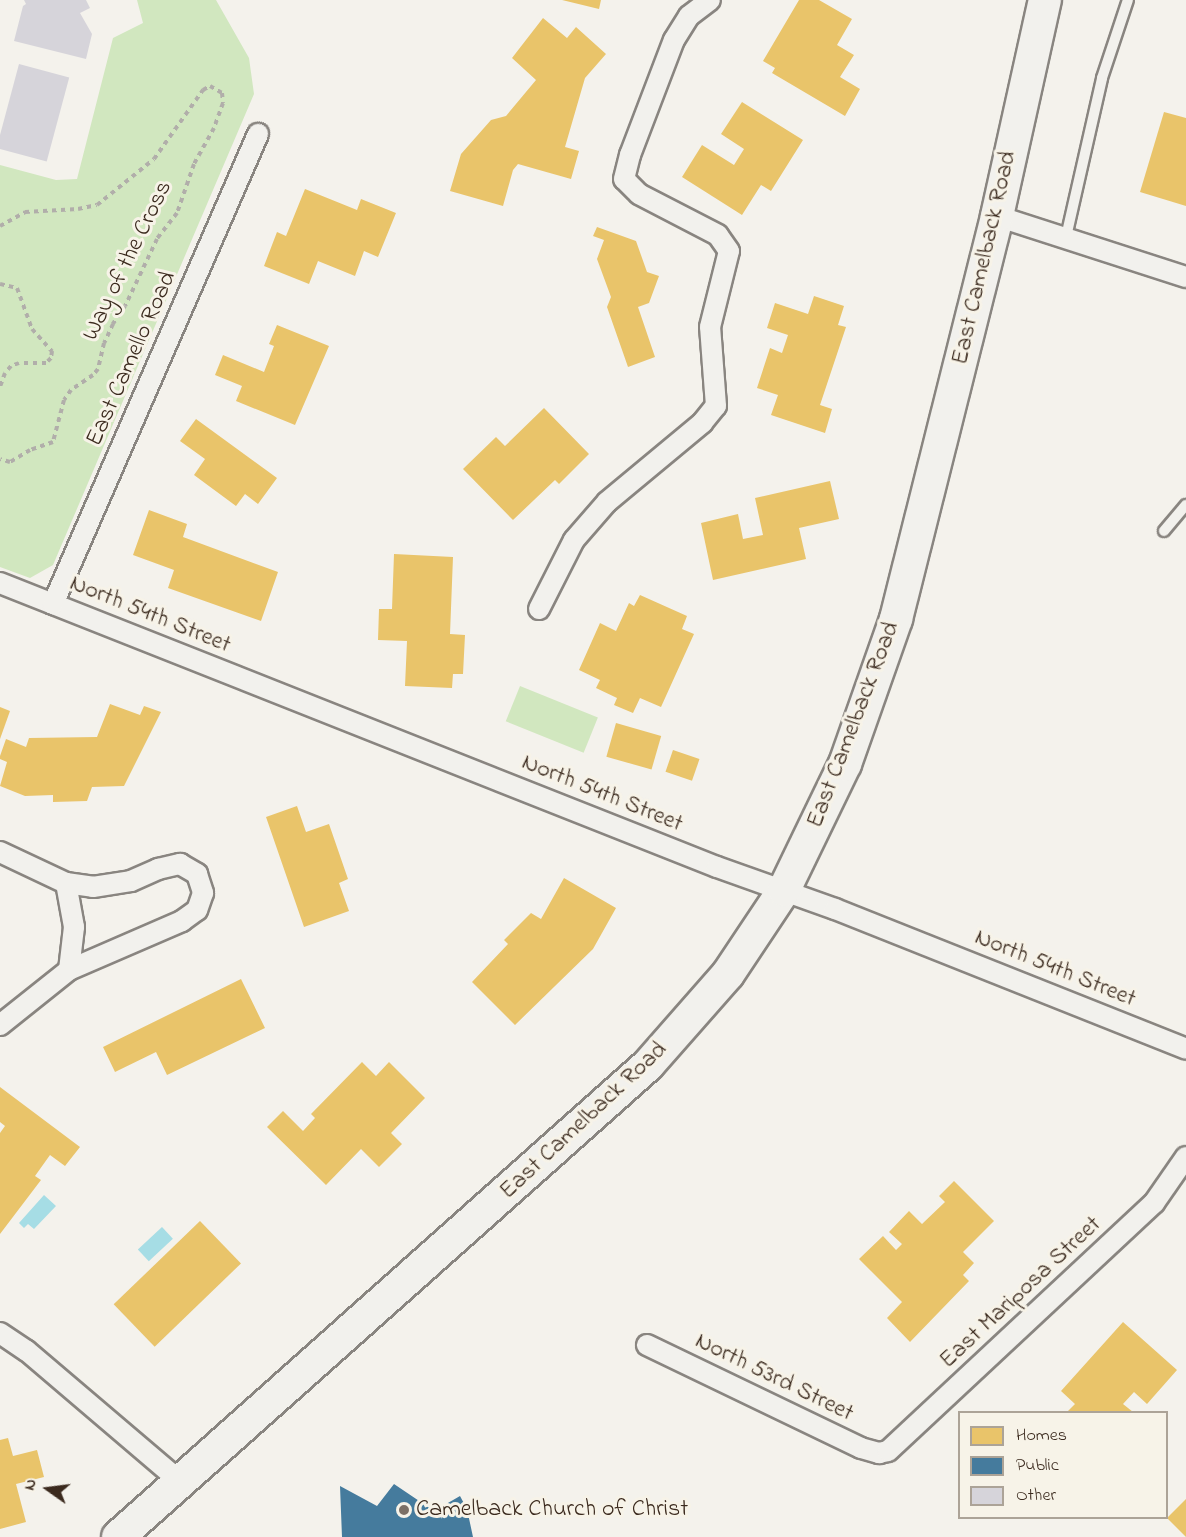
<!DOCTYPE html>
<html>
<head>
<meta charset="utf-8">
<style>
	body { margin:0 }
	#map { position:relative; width:1186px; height:1537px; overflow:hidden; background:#f4f2ec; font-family:"Indie Flower",sans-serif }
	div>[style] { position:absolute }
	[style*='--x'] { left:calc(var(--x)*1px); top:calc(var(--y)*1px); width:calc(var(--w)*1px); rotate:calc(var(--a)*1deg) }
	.green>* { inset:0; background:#d1e7bf; transform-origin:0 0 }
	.water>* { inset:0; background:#a6dde5; transform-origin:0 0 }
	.homes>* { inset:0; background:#e9c46a; transform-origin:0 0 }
	.public>* { inset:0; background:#457b9d }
	.building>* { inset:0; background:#d6d4da; transform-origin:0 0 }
	.path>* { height:4px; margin-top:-2px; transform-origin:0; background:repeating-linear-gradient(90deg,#b1aeaa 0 4.5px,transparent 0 9px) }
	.roads { filter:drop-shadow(2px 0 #898580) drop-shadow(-2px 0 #898580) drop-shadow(0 2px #898580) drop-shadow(0 -2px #898580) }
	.lane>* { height:10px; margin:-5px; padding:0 5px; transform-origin:5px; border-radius:5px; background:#f2f1ed }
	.street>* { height:20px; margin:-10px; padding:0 10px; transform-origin:10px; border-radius:10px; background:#f2f1ed }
	.primary>* { height:32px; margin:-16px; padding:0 16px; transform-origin:16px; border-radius:16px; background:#f2f1ed }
	.dots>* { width:16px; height:16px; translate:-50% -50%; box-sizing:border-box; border:3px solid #f7f3e8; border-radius:50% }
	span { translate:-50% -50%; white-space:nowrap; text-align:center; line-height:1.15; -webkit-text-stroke:6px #f7f3e8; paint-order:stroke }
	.street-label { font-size:24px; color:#3b2a1e }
	.poi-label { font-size:24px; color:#3b2a1e }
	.left { translate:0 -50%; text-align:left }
	.legend { position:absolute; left:958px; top:1411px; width:210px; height:108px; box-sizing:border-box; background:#f7f3e8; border:2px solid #aca397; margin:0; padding:8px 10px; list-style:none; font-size:18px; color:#3b2a1e }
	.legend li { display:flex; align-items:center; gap:12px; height:30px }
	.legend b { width:30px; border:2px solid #aca397 }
	.north { position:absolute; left:18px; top:1459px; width:60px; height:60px; -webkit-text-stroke:4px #f7f3e8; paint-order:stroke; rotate:284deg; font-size:16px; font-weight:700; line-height:24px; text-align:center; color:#3b2a1e }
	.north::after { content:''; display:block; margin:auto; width:21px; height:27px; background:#3b2a1e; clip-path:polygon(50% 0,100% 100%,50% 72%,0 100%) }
</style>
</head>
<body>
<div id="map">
	<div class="green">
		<div style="clip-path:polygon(137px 0,216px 0,249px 58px,254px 94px,53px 565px,30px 578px,0 567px,0 165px,56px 180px,77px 179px,113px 38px,143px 23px)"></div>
		<div style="left:520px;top:686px;width:84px;height:38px;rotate:22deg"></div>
	</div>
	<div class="water">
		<div style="clip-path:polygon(44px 1195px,56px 1206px,34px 1229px,28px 1224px,24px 1228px,19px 1223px)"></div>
		<div style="left:162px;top:1227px;width:16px;height:33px;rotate:47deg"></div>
	</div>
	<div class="homes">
		<div style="clip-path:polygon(562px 0,601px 0,599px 9px)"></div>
		<div style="clip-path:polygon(799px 0,819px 0,852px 19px,837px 45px,854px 55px,840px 77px,860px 89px,845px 116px,772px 73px,775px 68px,763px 61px)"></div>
		<div style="clip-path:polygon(543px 18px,567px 38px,576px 27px,606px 54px,585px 78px,565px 147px,579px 151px,571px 179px,518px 164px,513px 170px,503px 206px,450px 191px,461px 154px,491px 120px,506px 116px,536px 80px,512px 58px)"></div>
		<div style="clip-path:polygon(742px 102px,803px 140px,771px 191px,761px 185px,742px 215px,682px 177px,702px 145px,734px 165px,744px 149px,721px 134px)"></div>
		<div style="clip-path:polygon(1164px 112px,1186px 118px,1186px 206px,1140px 192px)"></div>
		<div style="clip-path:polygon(305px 189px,357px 210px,361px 199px,396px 213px,378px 257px,364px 251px,355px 276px,318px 261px,309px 284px,264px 266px,277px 232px,286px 236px)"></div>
		<div style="clip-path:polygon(597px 227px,636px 241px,647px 272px,659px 276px,649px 303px,638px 307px,655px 357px,628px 367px,607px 307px,611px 297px,597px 259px,604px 240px,593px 236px)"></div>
		<div style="clip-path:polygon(814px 296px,844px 306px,838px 325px,846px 327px,820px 405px,832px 409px,825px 433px,771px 415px,778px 395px,757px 388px,770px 348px,782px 353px,788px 335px,767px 328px,775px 303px,808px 314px)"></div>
		<div style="clip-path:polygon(277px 325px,329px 346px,295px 425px,236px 401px,242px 386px,215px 375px,223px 355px,264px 372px,274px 346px,269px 344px)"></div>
		<div style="clip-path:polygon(544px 408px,589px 454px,559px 484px,555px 480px,513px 520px,463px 469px,496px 437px,505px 446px)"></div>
		<div style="clip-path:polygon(196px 419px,277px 478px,258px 504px,245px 494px,236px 506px,194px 475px,205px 459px,180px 441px)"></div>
		<div style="clip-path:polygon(830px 481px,839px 519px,799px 528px,806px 559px,713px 580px,701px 523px,738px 514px,743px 539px,763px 535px,755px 498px)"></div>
		<div style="clip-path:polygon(149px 510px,187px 524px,183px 537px,278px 572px,261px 621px,168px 588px,174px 570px,133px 555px)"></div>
		<div style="clip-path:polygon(394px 554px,453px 557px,450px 634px,465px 635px,463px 674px,453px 674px,452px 688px,405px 686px,407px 641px,378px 640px,379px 609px,392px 609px)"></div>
		<div style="clip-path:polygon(640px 595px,687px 616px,682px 629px,694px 634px,661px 707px,640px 698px,633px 713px,614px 705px,617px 698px,596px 688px,600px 680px,579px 670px,600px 623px,616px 631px,629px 603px,634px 606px)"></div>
		<div style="clip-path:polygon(110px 704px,140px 715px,144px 706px,161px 712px,124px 786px,92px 787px,87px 801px,53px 802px,53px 795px,25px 796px,0 786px,7px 762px,0 759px,0 756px,6px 739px,26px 747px,29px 738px,97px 737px)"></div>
		<div style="clip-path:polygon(0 707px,10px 711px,0 739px)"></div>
		<div style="left:616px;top:723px;width:47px;height:35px;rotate:16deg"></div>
		<div style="left:673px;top:750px;width:28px;height:23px;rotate:19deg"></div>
		<div style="clip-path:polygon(297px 806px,306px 832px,329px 824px,348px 879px,339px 883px,349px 911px,304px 927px,266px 817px)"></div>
		<div style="clip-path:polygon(564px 878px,616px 908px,593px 949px,515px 1025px,472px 982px,508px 944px,504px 940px,531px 913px,541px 919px)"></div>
		<div style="clip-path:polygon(241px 979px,265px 1028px,167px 1075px,156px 1052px,115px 1072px,103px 1047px)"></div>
		<div style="clip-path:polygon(362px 1062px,376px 1076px,389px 1062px,425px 1098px,391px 1133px,402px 1144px,379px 1167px,361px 1149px,326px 1185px,267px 1127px,283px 1111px,303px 1131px,315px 1118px,311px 1114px)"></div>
		<div style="clip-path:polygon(0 1087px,80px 1147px,65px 1166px,50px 1155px,35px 1176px,41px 1180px,0 1234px,0 1133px,5px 1126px,0 1122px)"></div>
		<div style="clip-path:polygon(954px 1181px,994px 1221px,963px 1252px,974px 1263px,963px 1275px,969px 1281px,910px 1342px,887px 1318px,902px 1302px,859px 1259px,883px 1236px,896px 1250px,902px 1244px,889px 1232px,909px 1211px,922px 1224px,945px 1202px,939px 1196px)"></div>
		<div style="left:200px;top:1221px;width:59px;height:120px;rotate:46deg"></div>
		<div style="clip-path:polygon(1123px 1322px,1177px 1370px,1147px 1404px,1134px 1392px,1123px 1404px,1133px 1412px,1067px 1412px,1075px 1404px,1061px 1391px)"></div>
		<div style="clip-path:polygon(8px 1438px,13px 1456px,37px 1450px,44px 1477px,16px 1484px,26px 1522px,0 1529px,0 1440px)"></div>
		<div style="clip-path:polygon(1186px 1499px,1186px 1537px,1167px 1518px)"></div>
	</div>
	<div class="public">
		<div style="clip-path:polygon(394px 1484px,434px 1511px,460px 1496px,467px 1509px,473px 1537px,342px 1537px,340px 1486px,377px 1506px)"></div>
	</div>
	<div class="building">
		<div style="clip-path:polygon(24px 0,86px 0,90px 8px,80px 13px,92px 34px,86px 59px,14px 41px,23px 6px,26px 4px)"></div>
		<div style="left:19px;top:64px;width:52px;height:87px;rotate:15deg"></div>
	</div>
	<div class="path">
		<div style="--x:0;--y:226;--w:29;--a:-29"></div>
		<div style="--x:25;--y:212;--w:53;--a:-3.2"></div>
		<div style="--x:78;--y:209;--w:19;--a:-12"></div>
		<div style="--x:97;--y:205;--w:73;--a:-38.9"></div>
		<div style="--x:154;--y:159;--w:85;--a:-54.6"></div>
		<div style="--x:203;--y:90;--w:8;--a:-30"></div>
		<div style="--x:210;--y:86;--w:14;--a:30"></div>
		<div style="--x:222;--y:93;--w:10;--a:84"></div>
		<div style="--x:223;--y:103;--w:27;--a:110"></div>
		<div style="--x:214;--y:128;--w:41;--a:119.1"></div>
		<div style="--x:194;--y:164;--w:52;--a:109.1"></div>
		<div style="--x:177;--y:213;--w:33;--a:128"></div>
		<div style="--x:157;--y:239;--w:74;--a:115.5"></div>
		<div style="--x:125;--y:306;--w:22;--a:124"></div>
		<div style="--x:113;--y:324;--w:21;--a:115"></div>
		<div style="--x:104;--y:343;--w:27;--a:103"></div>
		<div style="--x:98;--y:369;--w:8;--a:130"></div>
		<div style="--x:93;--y:375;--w:27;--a:146"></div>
		<div style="--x:71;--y:390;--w:12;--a:125"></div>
		<div style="--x:64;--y:400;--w:43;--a:104.7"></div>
		<div style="--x:53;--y:442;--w:24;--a:161"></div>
		<div style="--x:30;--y:450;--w:23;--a:149"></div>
		<div style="--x:10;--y:462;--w:10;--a:-163"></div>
		<div style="--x:0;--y:284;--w:17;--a:13"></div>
		<div style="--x:17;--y:288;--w:44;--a:69.9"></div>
		<div style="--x:32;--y:329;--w:30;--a:48"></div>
		<div style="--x:52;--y:351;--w:7;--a:98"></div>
		<div style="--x:51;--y:358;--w:7;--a:135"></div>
		<div style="--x:46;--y:363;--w:27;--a:180"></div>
		<div style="--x:19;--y:363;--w:9;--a:159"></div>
		<div style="--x:11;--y:366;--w:9;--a:131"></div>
		<div style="--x:5;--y:373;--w:15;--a:110"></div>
	</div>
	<div class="roads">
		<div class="lane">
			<div style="--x:1066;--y:237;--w:163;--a:-77.2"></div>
			<div style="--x:1102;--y:78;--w:82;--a:-71.6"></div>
			<div style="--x:1164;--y:531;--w:34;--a:-50"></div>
		</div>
		<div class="street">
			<div style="--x:997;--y:216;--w:199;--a:17.9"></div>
			<div style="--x:0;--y:583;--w:771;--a:21.61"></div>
			<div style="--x:717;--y:867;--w:125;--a:19.6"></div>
			<div style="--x:835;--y:909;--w:378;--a:21.7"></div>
			<div style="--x:53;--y:604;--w:513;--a:-66.43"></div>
			<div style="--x:539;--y:609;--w:77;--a:-63.1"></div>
			<div style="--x:574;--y:540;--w:50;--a:-49"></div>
			<div style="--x:607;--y:502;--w:124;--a:-39.7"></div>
			<div style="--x:702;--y:423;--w:22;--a:-51"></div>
			<div style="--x:716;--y:406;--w:79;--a:-94.3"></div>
			<div style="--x:710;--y:327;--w:78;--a:-76"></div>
			<div style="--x:729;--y:251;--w:19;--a:-125"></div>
			<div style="--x:718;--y:235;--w:89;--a:-152.6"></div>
			<div style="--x:639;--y:194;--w:21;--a:-135"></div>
			<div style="--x:624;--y:179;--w:25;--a:-76"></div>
			<div style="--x:630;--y:155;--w:123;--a:-69.1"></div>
			<div style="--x:674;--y:40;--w:28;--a:-58"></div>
			<div style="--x:689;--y:16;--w:26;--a:-37"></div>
			<div style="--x:0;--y:852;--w:73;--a:25.2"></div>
			<div style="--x:66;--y:883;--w:27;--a:8"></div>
			<div style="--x:93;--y:887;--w:38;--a:-9"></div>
			<div style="--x:131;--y:881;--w:30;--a:-24"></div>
			<div style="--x:158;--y:869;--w:23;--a:-13"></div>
			<div style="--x:180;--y:864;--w:20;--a:30"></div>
			<div style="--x:197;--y:874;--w:20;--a:72"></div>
			<div style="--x:203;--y:893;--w:18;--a:109"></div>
			<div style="--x:197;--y:910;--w:19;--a:144"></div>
			<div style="--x:182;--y:921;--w:123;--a:156.6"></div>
			<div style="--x:69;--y:970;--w:88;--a:141.4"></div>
			<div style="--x:66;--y:883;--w:45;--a:79.7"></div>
			<div style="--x:74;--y:927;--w:43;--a:96.6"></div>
			<div style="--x:0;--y:1333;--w:32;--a:34"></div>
			<div style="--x:27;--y:1351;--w:201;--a:40.4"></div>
			<div style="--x:647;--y:1345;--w:237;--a:25.7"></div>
			<div style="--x:861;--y:1448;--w:19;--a:16"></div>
			<div style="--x:879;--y:1453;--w:9;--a:-13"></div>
			<div style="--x:888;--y:1451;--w:364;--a:-43"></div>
			<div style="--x:1154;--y:1203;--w:56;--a:-55.2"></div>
		</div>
		<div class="primary">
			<div style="--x:118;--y:1537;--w:710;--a:-41.69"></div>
			<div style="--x:648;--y:1065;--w:121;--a:-48.7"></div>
			<div style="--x:728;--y:974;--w:101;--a:-56.3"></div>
			<div style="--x:784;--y:890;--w:140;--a:-64.2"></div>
			<div style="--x:845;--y:764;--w:154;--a:-70.6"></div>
			<div style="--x:896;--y:619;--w:415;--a:-75.9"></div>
			<div style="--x:997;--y:216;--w:221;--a:-77.5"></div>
		</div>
	</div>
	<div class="dots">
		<div style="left:404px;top:1510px;background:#7c7066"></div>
	</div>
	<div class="street-label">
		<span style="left:985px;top:258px;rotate:-77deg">East Camelback Road</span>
		<span style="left:128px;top:261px;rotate:-64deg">Way of the Cross</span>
		<span style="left:132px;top:359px;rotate:-66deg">East Camello Road</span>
		<span style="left:150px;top:615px;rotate:22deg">North 54th Street</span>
		<span style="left:854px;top:725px;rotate:-69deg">East Camelback Road</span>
		<span style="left:602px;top:794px;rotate:22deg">North 54th Street</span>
		<span style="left:1055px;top:969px;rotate:22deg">North 54th Street</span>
		<span style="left:584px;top:1121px;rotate:-43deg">East Camelback Road</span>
		<span style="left:1021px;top:1293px;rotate:-43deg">East Mariposa Street</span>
		<span style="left:774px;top:1378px;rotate:26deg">North 53rd Street</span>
	</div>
	<div class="poi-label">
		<span class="left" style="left:416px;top:1510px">Camelback Church of Christ</span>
	</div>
	<ul class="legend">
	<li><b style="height:16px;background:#e9c46a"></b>Homes</li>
	<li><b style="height:16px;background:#457b9d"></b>Public</li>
	<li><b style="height:16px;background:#d6d4da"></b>Other</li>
	</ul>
	<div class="north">N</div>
</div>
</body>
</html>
